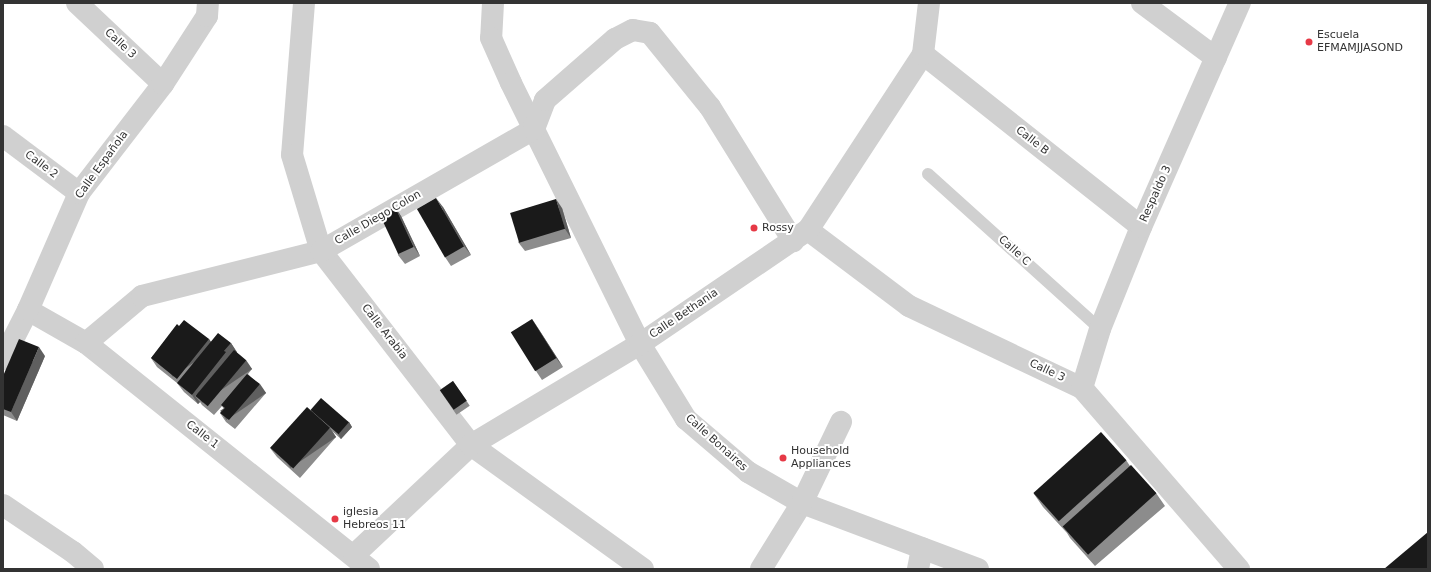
<!DOCTYPE html>
<html>
<head>
<meta charset="utf-8">
<style>
	body { margin:0 }
	#map { position:relative; width:1431px; height:572px; overflow:hidden; background:#fff; font-family:"DejaVu Sans",sans-serif }
	div>[style] { position:absolute }
	[style*='--x'] { left:calc(var(--x)*1px); top:calc(var(--y)*1px); width:calc(var(--w)*1px); rotate:calc(var(--a)*1deg) }
	.lane>* { height:12px; margin:-6px; padding:0 6px; transform-origin:6px; border-radius:6px; background:#d0d0d0 }
	.street>* { height:22px; margin:-11px; padding:0 11px; transform-origin:11px; border-radius:11px; background:#d0d0d0 }
	.wall>* { inset:0; background:#8c8c8c; transform-origin:0 0 }
	.shaded-wall>* { inset:0; background:#5f5f5f; transform-origin:0 0 }
	.building>* { inset:0; background:#1a1a1a; transform-origin:0 0 }
	.dots>* { width:11px; height:11px; translate:-50% -50%; box-sizing:border-box; border:2px solid #fff; border-radius:50% }
	span { translate:-50% -50%; white-space:nowrap; text-align:center; line-height:1.15; -webkit-text-stroke:4px #fff; paint-order:stroke }
	.poi-label { font-size:11px; color:#333 }
	.left { translate:0 -50%; text-align:left }
	.street-label { font-size:11px; color:#333 }
	.frame { position:absolute; inset:0; border:4px solid #333; pointer-events:none }
</style>
</head>
<body>
<div id="map">
	<div class="lane">
		<div style="--x:928;--y:174;--w:232;--a:42"></div>
	</div>
	<div class="street">
		<div style="--x:77;--y:3;--w:118;--a:43.3"></div>
		<div style="--x:304;--y:3;--w:152;--a:94.5"></div>
		<div style="--x:292;--y:155;--w:100;--a:73.2"></div>
		<div style="--x:321;--y:251;--w:245;--a:52.3"></div>
		<div style="--x:471;--y:445;--w:212;--a:35.8"></div>
		<div style="--x:493;--y:3;--w:35;--a:93"></div>
		<div style="--x:491;--y:38;--w:49;--a:66"></div>
		<div style="--x:511;--y:83;--w:291;--a:63.7"></div>
		<div style="--x:640;--y:344;--w:88;--a:58.5"></div>
		<div style="--x:686;--y:419;--w:82;--a:40.5"></div>
		<div style="--x:748;--y:472;--w:62;--a:29.9"></div>
		<div style="--x:802;--y:503;--w:188;--a:20.6"></div>
		<div style="--x:1142;--y:3;--w:92;--a:36.6"></div>
		<div style="--x:923;--y:54;--w:278;--a:38.4"></div>
		<div style="--x:3;--y:136;--w:95;--a:36.9"></div>
		<div style="--x:808;--y:230;--w:126;--a:37"></div>
		<div style="--x:909;--y:306;--w:191;--a:25.4"></div>
		<div style="--x:1082;--y:388;--w:240;--a:49.1"></div>
		<div style="--x:28;--y:310;--w:67;--a:29.6"></div>
		<div style="--x:86;--y:343;--w:362;--a:38.6"></div>
		<div style="--x:86;--y:343;--w:73;--a:-40"></div>
		<div style="--x:142;--y:296;--w:185;--a:-14.1"></div>
		<div style="--x:321;--y:251;--w:245;--a:-29.8"></div>
		<div style="--x:534;--y:129;--w:31;--a:-69"></div>
		<div style="--x:545;--y:100;--w:93;--a:-41.1"></div>
		<div style="--x:615;--y:39;--w:20;--a:-27"></div>
		<div style="--x:633;--y:30;--w:17;--a:10"></div>
		<div style="--x:650;--y:33;--w:95;--a:51"></div>
		<div style="--x:710;--y:107;--w:158;--a:58.2"></div>
		<div style="--x:3;--y:359;--w:55;--a:-63"></div>
		<div style="--x:28;--y:310;--w:128;--a:-66.4"></div>
		<div style="--x:79;--y:193;--w:138;--a:-52.4"></div>
		<div style="--x:163;--y:84;--w:81;--a:-57.1"></div>
		<div style="--x:207;--y:16;--w:13;--a:-86"></div>
		<div style="--x:1082;--y:388;--w:62;--a:-73"></div>
		<div style="--x:1100;--y:329;--w:110;--a:-68.1"></div>
		<div style="--x:1141;--y:227;--w:245;--a:-66.2"></div>
		<div style="--x:3;--y:505;--w:84;--a:33.9"></div>
		<div style="--x:73;--y:552;--w:26;--a:40"></div>
		<div style="--x:354;--y:555;--w:161;--a:-43.2"></div>
		<div style="--x:471;--y:445;--w:197;--a:-30.9"></div>
		<div style="--x:640;--y:344;--w:203;--a:-34.2"></div>
		<div style="--x:808;--y:230;--w:210;--a:-56.8"></div>
		<div style="--x:923;--y:54;--w:51;--a:-83.3"></div>
		<div style="--x:761;--y:569;--w:78;--a:-58.2"></div>
		<div style="--x:802;--y:503;--w:90;--a:-64.3"></div>
		<div style="--x:918;--y:569;--w:21;--a:-79"></div>
	</div>
	<div class="wall">
		<div style="clip-path:polygon(395px 207px,401px 216px,420px 256px,405px 264px,398px 255px)"></div>
		<div style="clip-path:polygon(443px 207px,471px 255px,451px 266px,445px 257px)"></div>
		<div style="clip-path:polygon(562px 208px,571px 238px,525px 251px,518px 242px)"></div>
		<div style="clip-path:polygon(532px 319px,563px 367px,542px 380px,536px 371px)"></div>
		<div style="clip-path:polygon(179px 326px,209px 339px,211px 342px,231px 343px,237px 353px,252px 369px,248px 374px,266px 393px,235px 429px,226px 422px,220px 413px,224px 409px,222px 406px,214px 415px,202px 405px,200px 402px,198px 404px,184px 392px,177px 383px,157px 367px,151px 358px)"></div>
		<div style="clip-path:polygon(45px 356px,17px 421px,3px 415px,3px 376px)"></div>
		<div style="left:453px;top:381px;width:30px;height:16px;rotate:56deg"></div>
		<div style="clip-path:polygon(311px 411px,349px 422px,352px 427px,341px 439px,332px 431px,336px 437px,300px 478px,277px 457px,270px 448px)"></div>
		<div style="clip-path:polygon(1126px 460px,1130px 466px,1156px 493px,1165px 506px,1095px 566px,1070px 538px,1067px 533px,1043px 507px,1034px 494px)"></div>
	</div>
	<div class="shaded-wall">
		<div style="clip-path:polygon(436px 198px,443px 207px,471px 255px,464px 246px)"></div>
		<div style="clip-path:polygon(556px 199px,562px 208px,571px 238px,565px 229px)"></div>
		<div style="clip-path:polygon(395px 207px,401px 216px,420px 256px,414px 247px)"></div>
		<div style="clip-path:polygon(532px 319px,538px 328px,563px 367px,556px 358px)"></div>
		<div style="left:209px;top:339px;width:11px;height:51px;rotate:56deg"></div>
		<div style="clip-path:polygon(231px 343px,237px 352px,231px 359px,195px 396px,200px 402px,198px 404px,192px 395px,224px 351px)"></div>
		<div style="clip-path:polygon(39px 347px,45px 356px,17px 421px,11px 412px)"></div>
		<div style="left:246px;top:360px;width:11px;height:60px;rotate:56deg"></div>
		<div style="left:260px;top:384px;width:11px;height:48px;rotate:56deg"></div>
		<div style="clip-path:polygon(349px 422px,352px 427px,341px 439px,338px 434px)"></div>
		<div style="left:330px;top:428px;width:11px;height:55px;rotate:56deg"></div>
	</div>
	<div class="building">
		<div style="left:436px;top:198px;width:56px;height:22px;rotate:60deg"></div>
		<div style="left:556px;top:199px;width:31px;height:48px;rotate:73deg"></div>
		<div style="left:395px;top:207px;width:44px;height:17px;rotate:65deg"></div>
		<div style="left:532px;top:319px;width:46px;height:25px;rotate:58deg"></div>
		<div style="clip-path:polygon(184px 320px,209px 339px,177px 379px,151px 358px,177px 324px,179px 326px)"></div>
		<div style="clip-path:polygon(218px 333px,231px 343px,224px 351px,226px 352px,192px 395px,177px 383px)"></div>
		<div style="clip-path:polygon(19px 339px,39px 347px,11px 412px,3px 409px,3px 376px)"></div>
		<div style="left:234px;top:350px;width:16px;height:60px;rotate:40deg"></div>
		<div style="clip-path:polygon(247px 374px,260px 384px,229px 420px,220px 413px,225px 408px,221px 405px)"></div>
		<div style="left:453px;top:381px;width:24px;height:16px;rotate:55deg"></div>
		<div style="left:321px;top:398px;width:37px;height:16px;rotate:41deg"></div>
		<div style="left:307px;top:407px;width:31px;height:55px;rotate:42deg"></div>
		<div style="left:1101px;top:432px;width:38px;height:91px;rotate:48deg"></div>
		<div style="left:1131px;top:465px;width:38px;height:92px;rotate:48deg"></div>
		<div style="clip-path:polygon(1428px 532px,1428px 569px,1384px 569px)"></div>
	</div>
	<div class="dots">
		<div style="left:1309px;top:42px;background:#e63946"></div>
		<div style="left:754px;top:228px;background:#e63946"></div>
		<div style="left:783px;top:458px;background:#e63946"></div>
		<div style="left:335px;top:519px;background:#e63946"></div>
	</div>
	<div class="poi-label">
		<span class="left" style="left:1317px;top:42px">Escuela<br>EFMAMJJASOND</span>
		<span class="left" style="left:762px;top:228px">Rossy</span>
		<span class="left" style="left:791px;top:458px">Household<br>Appliances</span>
		<span class="left" style="left:343px;top:519px">iglesia<br>Hebreos 11</span>
	</div>
	<div class="street-label">
		<span style="left:120px;top:44px;rotate:43deg">Calle 3</span>
		<span style="left:1032px;top:141px;rotate:38deg">Calle B</span>
		<span style="left:41px;top:165px;rotate:37deg">Calle 2</span>
		<span style="left:102px;top:165px;rotate:-54deg">Calle Española</span>
		<span style="left:1156px;top:194px;rotate:-66deg">Respaldo 3</span>
		<span style="left:378px;top:218px;rotate:-30deg">Calle Diego Colon</span>
		<span style="left:1014px;top:251px;rotate:42deg">Calle C</span>
		<span style="left:684px;top:314px;rotate:-34deg">Calle Bethania</span>
		<span style="left:384px;top:332px;rotate:52deg">Calle Arabia</span>
		<span style="left:1047px;top:371px;rotate:25deg">Calle 3</span>
		<span style="left:202px;top:435px;rotate:38deg">Calle 1</span>
		<span style="left:716px;top:443px;rotate:42deg">Calle Bonaires</span>
	</div>
	<div class="frame"></div>
</div>
</body>
</html>
